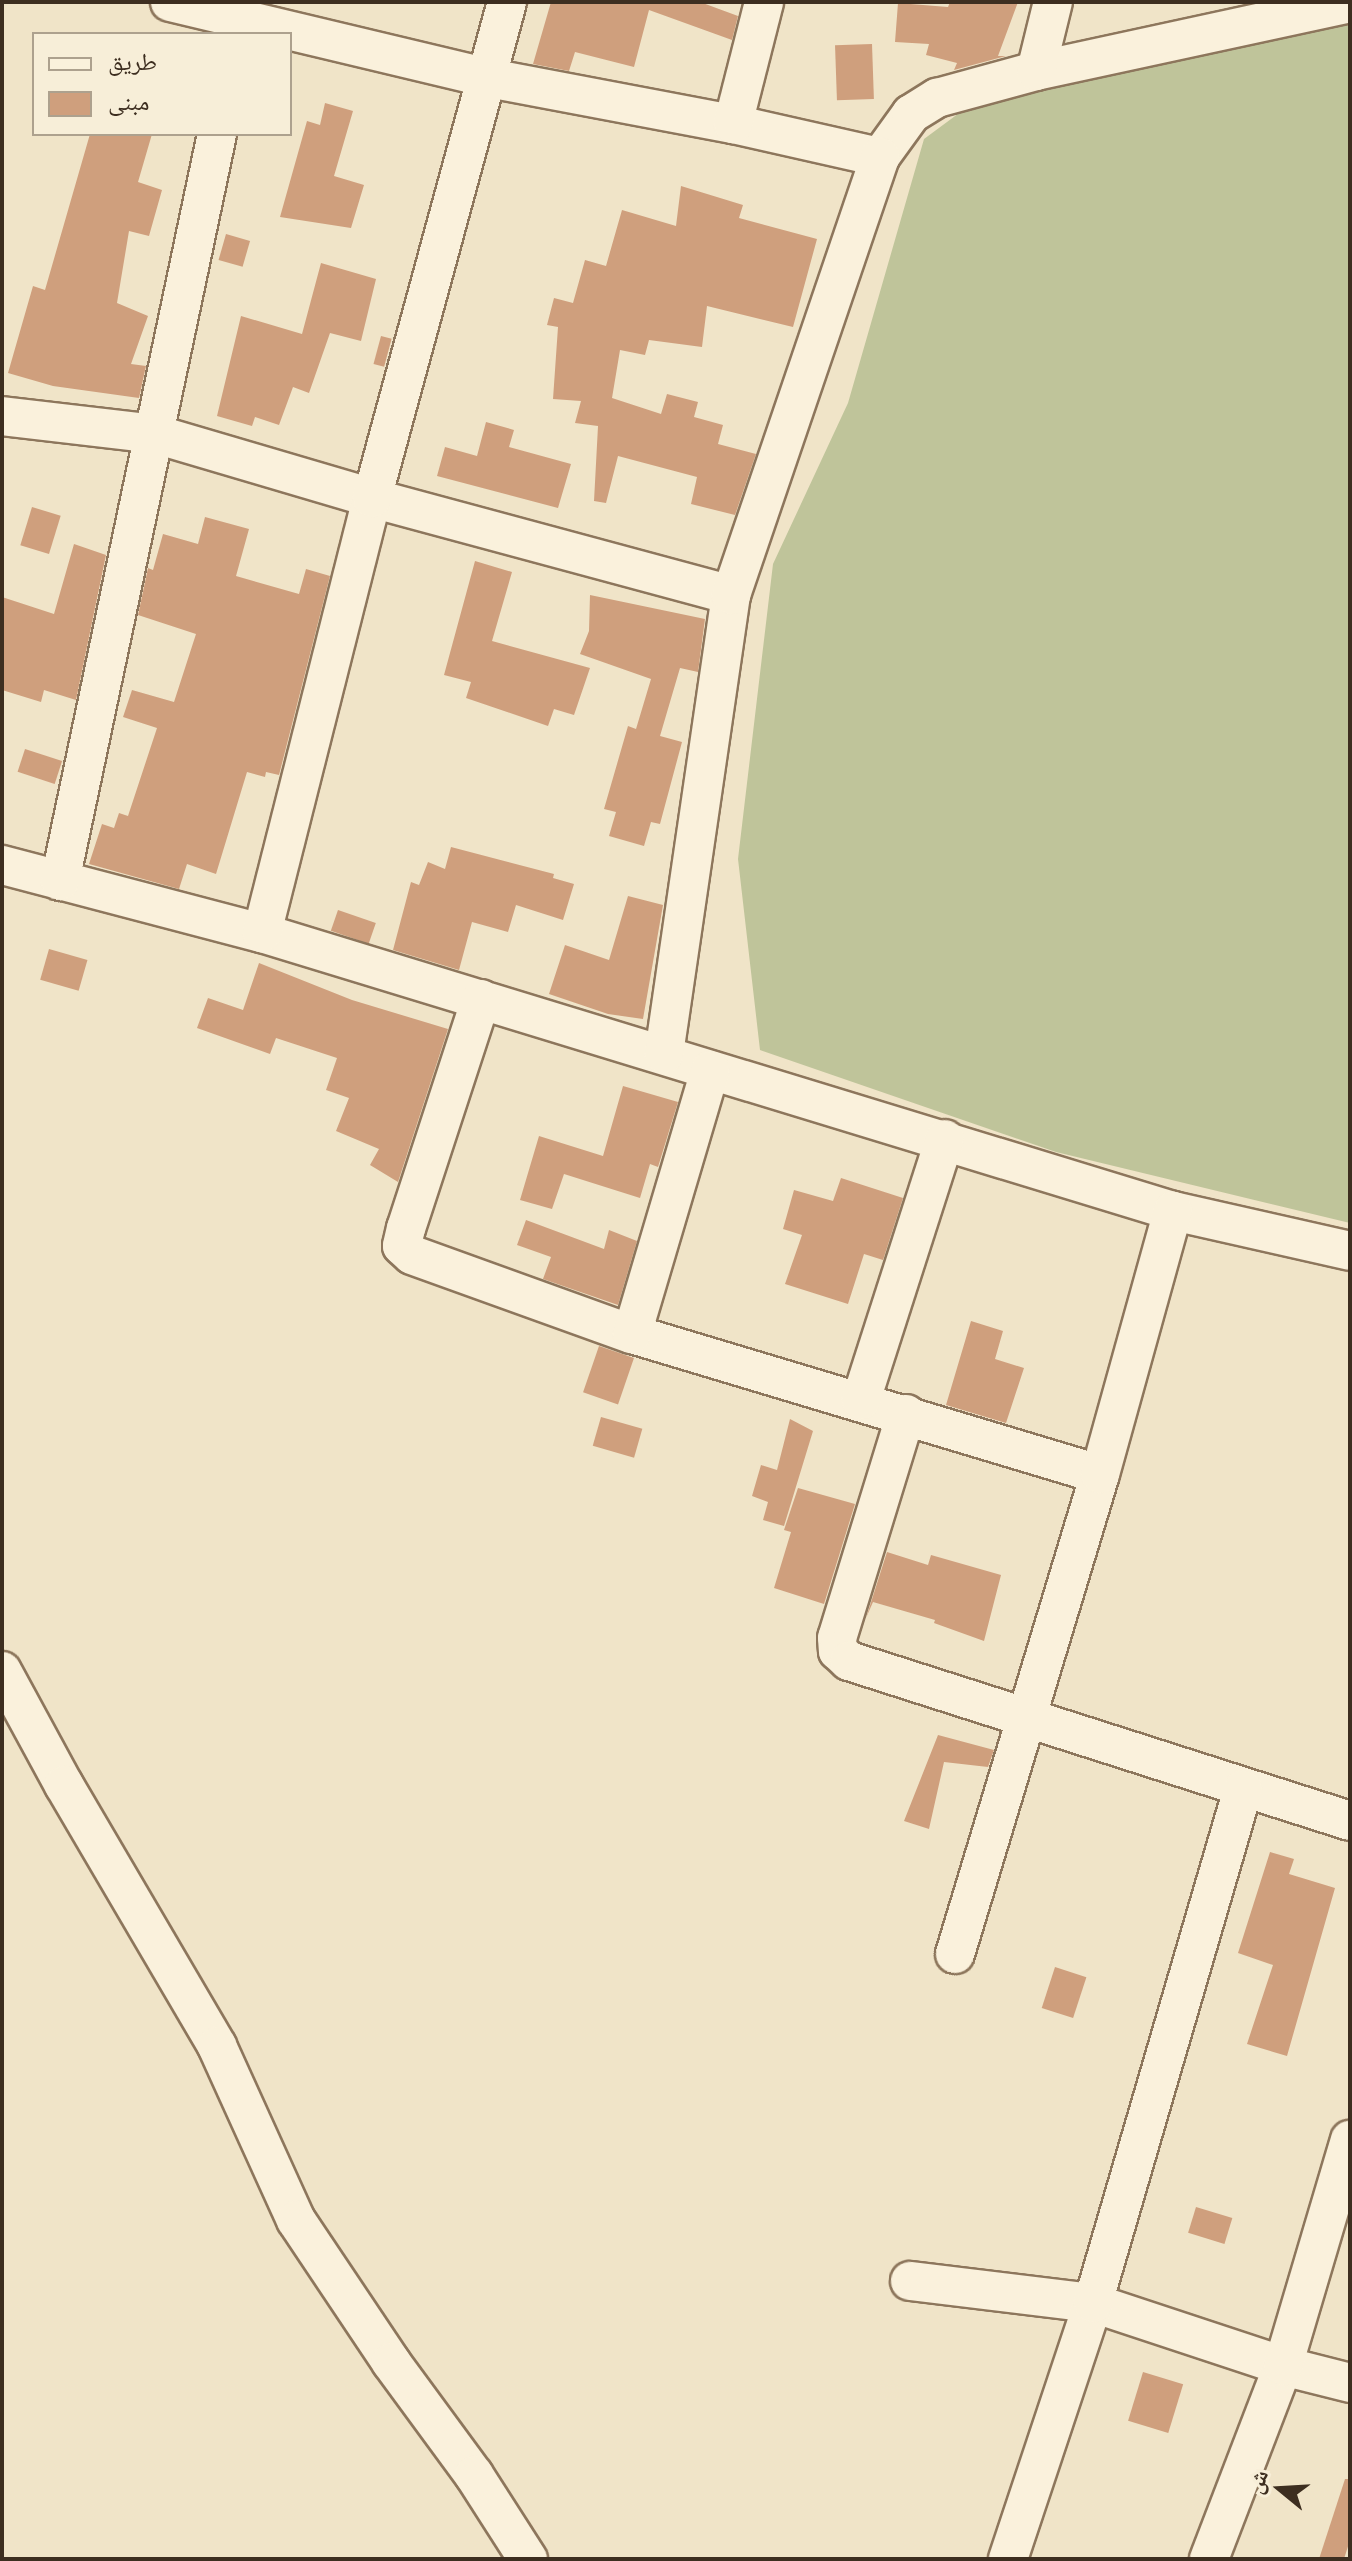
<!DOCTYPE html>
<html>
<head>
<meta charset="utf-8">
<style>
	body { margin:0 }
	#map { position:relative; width:1352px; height:2561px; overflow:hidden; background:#f0e4c8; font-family:"IBM Plex Serif","Noto Naskh Arabic",serif }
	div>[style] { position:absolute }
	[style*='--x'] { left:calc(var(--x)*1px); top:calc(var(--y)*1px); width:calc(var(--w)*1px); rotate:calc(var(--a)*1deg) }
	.cemetery>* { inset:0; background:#bfc49a }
	.building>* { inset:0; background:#cf9f7d; transform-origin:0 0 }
	.roads { filter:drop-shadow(2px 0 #8d765c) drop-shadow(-2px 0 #8d765c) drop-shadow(0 2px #8d765c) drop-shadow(0 -2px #8d765c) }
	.minor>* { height:38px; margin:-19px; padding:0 19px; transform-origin:19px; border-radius:19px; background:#faf1dc }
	span { translate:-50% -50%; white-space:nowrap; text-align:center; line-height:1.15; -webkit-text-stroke:6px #f7eed8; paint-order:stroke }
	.frame { position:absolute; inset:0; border:4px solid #3d2e20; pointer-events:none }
	.legend { position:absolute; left:32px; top:32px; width:260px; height:104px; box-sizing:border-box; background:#f7eed8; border:2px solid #ada18e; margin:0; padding:10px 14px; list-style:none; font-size:24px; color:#3d2e20 }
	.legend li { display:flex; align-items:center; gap:16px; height:40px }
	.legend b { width:40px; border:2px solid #ada18e }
	.north { position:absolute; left:1240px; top:2449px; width:80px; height:80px; -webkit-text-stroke:6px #f7eed8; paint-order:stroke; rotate:288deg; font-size:22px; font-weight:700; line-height:32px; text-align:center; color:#3d2e20 }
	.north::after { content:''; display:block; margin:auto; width:28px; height:36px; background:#3d2e20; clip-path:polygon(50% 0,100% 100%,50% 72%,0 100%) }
</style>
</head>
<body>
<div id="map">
	<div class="cemetery">
		<div style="clip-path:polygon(1350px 18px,1350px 1223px,1056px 1152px,760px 1050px,738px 859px,773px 564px,848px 403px,924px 139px,970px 105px)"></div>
	</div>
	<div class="building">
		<div style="clip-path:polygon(551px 2px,700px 2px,738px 16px,732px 40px,649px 10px,634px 67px,575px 52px,569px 71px,533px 64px)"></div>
		<div style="clip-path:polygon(950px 2px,1018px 2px,998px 56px,1006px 56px,954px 70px,957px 63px,926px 55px,929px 44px,895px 42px,898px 3px,948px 7px)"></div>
		<div style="left:872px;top:44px;width:55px;height:37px;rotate:88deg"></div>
		<div style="clip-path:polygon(325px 103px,353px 111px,334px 176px,364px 185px,351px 228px,280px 217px,307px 121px,320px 125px)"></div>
		<div style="clip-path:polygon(90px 134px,152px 134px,138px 182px,162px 190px,149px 236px,129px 231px,117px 303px,148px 316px,131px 364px,146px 366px,139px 398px,53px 386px,8px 373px,33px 286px,45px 290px)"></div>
		<div style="clip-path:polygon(681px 186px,743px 205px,739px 218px,817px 239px,793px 327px,707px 306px,702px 347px,649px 340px,645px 355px,620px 350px,612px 398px,661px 414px,667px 394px,698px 402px,694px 417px,723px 425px,718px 444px,756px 454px,735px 515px,691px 504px,697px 477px,618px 456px,606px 503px,594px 501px,598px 426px,575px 423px,581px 401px,553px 399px,558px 327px,547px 325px,554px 298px,573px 303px,585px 260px,606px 266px,622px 210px,676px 226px)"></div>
		<div style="left:226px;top:234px;width:25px;height:27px;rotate:16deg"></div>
		<div style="clip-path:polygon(321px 263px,376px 279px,361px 341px,330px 333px,309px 393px,293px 387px,279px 425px,255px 417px,252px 426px,217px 416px,241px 316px,302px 334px)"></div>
		<div style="left:381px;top:336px;width:11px;height:29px;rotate:15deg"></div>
		<div style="clip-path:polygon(486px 422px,514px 430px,509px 447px,571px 464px,558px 508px,437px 476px,445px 447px,477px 456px)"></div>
		<div style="left:32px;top:507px;width:30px;height:40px;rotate:17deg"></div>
		<div style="clip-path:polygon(205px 517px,249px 529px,236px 576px,299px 594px,306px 569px,330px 576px,279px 775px,266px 772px,265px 777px,247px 772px,216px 874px,187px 864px,179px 889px,89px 864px,102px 824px,114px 828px,119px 813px,128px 816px,157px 728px,123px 717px,132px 690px,174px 702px,196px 634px,138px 615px,148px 568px,153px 570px,163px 534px,198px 544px)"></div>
		<div style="clip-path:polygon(74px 544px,106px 555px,76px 700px,44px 690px,41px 702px,2px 690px,2px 597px,54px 614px)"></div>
		<div style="clip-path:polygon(475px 561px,512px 572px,492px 641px,590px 668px,574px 715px,554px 709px,548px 726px,466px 698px,471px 682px,444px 675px)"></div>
		<div style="clip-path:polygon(590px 595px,705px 619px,698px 672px,680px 668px,660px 736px,682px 742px,660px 824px,651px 822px,644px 846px,609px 836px,616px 812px,604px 809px,628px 726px,636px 729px,651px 679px,580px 654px,589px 631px)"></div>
		<div style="left:25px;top:749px;width:39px;height:24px;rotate:18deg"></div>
		<div style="clip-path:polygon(451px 847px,554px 874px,553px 878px,574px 884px,563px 920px,516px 905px,508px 932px,472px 922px,459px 970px,393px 950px,411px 882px,419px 885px,428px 862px,445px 869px)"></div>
		<div style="clip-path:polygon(628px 896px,663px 905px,643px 1019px,608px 1014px,549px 994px,565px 945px,609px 960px)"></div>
		<div style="left:338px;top:910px;width:40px;height:22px;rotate:19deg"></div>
		<div style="left:49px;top:949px;width:40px;height:32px;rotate:16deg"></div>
		<div style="clip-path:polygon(259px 963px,352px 1000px,448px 1029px,398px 1182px,370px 1165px,379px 1149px,336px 1131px,349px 1098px,326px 1090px,337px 1058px,276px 1038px,270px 1054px,197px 1028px,208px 998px,243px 1010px)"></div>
		<div style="clip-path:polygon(623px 1086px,678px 1102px,658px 1167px,650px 1164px,640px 1198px,564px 1174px,552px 1209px,520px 1200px,539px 1136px,603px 1156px)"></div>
		<div style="clip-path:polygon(841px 1178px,903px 1198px,883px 1260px,864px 1254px,848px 1304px,785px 1284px,802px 1235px,783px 1229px,794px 1190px,833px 1201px)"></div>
		<div style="clip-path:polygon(526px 1220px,604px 1249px,609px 1230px,637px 1241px,618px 1305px,543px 1279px,551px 1257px,517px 1245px)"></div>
		<div style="clip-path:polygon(971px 1321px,1003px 1331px,995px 1359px,1024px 1368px,1006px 1423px,946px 1405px)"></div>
		<div style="left:599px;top:1346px;width:37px;height:49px;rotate:19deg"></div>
		<div style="left:601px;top:1417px;width:43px;height:30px;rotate:16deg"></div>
		<div style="clip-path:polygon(790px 1419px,813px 1431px,784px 1526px,763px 1520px,768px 1502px,752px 1496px,761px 1465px,777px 1470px)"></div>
		<div style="clip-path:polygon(798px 1488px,855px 1504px,824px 1604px,774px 1588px,791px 1532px,784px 1530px)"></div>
		<div style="clip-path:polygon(887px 1552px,928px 1565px,931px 1555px,1001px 1575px,984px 1641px,934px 1623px,935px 1620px,873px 1602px,866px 1618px)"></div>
		<div style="clip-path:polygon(938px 1735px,994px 1750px,988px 1767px,944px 1762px,929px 1829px,904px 1821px)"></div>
		<div style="clip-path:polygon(1270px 1852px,1294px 1859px,1289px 1874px,1335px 1888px,1287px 2056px,1247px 2044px,1273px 1965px,1238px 1953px)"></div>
		<div style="left:1055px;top:1967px;width:33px;height:43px;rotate:18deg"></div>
		<div style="left:1196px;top:2207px;width:38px;height:27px;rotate:17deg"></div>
		<div style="left:1143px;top:2372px;width:42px;height:51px;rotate:17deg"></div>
		<div style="clip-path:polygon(1345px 2479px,1350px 2479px,1350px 2540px,1344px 2559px,1319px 2559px)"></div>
	</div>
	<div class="roads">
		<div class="minor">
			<div style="--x:170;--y:2;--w:328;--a:13.4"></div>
			<div style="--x:489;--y:78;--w:248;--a:10.7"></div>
			<div style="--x:733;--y:124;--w:151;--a:12.7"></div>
			<div style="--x:880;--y:157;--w:53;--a:-54.2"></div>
			<div style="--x:911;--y:114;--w:31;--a:-32"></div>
			<div style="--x:937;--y:98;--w:103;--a:-15.3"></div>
			<div style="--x:1036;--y:71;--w:321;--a:-12.2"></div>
			<div style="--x:1036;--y:71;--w:71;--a:-76.2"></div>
			<div style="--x:733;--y:124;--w:126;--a:-75.7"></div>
			<div style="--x:2;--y:416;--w:154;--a:6.7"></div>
			<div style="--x:155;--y:434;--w:226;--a:16.4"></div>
			<div style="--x:372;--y:498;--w:372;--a:15.1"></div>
			<div style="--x:2;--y:865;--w:269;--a:14.7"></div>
			<div style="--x:262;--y:933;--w:952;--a:16.97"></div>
			<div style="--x:1173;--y:1211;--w:181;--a:12.7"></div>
			<div style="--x:60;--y:881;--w:763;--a:-78.13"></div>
			<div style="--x:262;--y:933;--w:449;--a:-75.8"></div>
			<div style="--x:372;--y:498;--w:514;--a:-74.77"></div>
			<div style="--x:481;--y:999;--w:241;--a:108.1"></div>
			<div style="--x:406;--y:1228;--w:18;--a:103"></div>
			<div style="--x:402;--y:1246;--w:13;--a:42"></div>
			<div style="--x:412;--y:1255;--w:234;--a:19.8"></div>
			<div style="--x:632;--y:1334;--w:488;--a:16.7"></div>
			<div style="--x:664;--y:1054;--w:464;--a:-81.7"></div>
			<div style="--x:731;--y:595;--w:463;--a:-71.2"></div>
			<div style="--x:632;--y:1334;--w:275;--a:-73.5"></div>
			<div style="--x:861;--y:1400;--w:274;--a:-72.2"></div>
			<div style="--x:906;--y:1414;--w:234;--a:107.1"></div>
			<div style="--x:837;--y:1638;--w:13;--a:86"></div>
			<div style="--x:838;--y:1651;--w:15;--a:42"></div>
			<div style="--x:849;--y:1661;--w:526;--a:17.71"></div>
			<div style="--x:2;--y:1671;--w:130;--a:61.5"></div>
			<div style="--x:64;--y:1785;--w:303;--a:59.6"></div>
			<div style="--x:217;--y:2046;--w:191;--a:65.6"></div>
			<div style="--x:296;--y:2220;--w:171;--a:56.2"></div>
			<div style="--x:391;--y:2362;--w:140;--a:53.7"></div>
			<div style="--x:474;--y:2475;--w:100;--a:57.3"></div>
			<div style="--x:955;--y:1954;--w:501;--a:-73.19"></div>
			<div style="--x:1100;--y:1474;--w:273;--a:-74.5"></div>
			<div style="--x:910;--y:2281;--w:184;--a:6.9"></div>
			<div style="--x:1093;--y:2303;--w:200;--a:18.3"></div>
			<div style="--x:1283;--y:2366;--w:69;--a:14.2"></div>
			<div style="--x:1008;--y:2559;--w:270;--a:-71.6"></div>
			<div style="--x:1093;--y:2303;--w:535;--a:-73.73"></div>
			<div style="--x:1209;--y:2559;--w:207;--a:-69"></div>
			<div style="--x:1283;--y:2366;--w:236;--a:-73.5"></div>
		</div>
	</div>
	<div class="frame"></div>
	<ul class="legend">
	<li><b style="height:10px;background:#faf1dc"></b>طريق</li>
	<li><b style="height:22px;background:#cf9f7d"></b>مبنى</li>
	</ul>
	<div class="north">ش</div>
</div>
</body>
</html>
